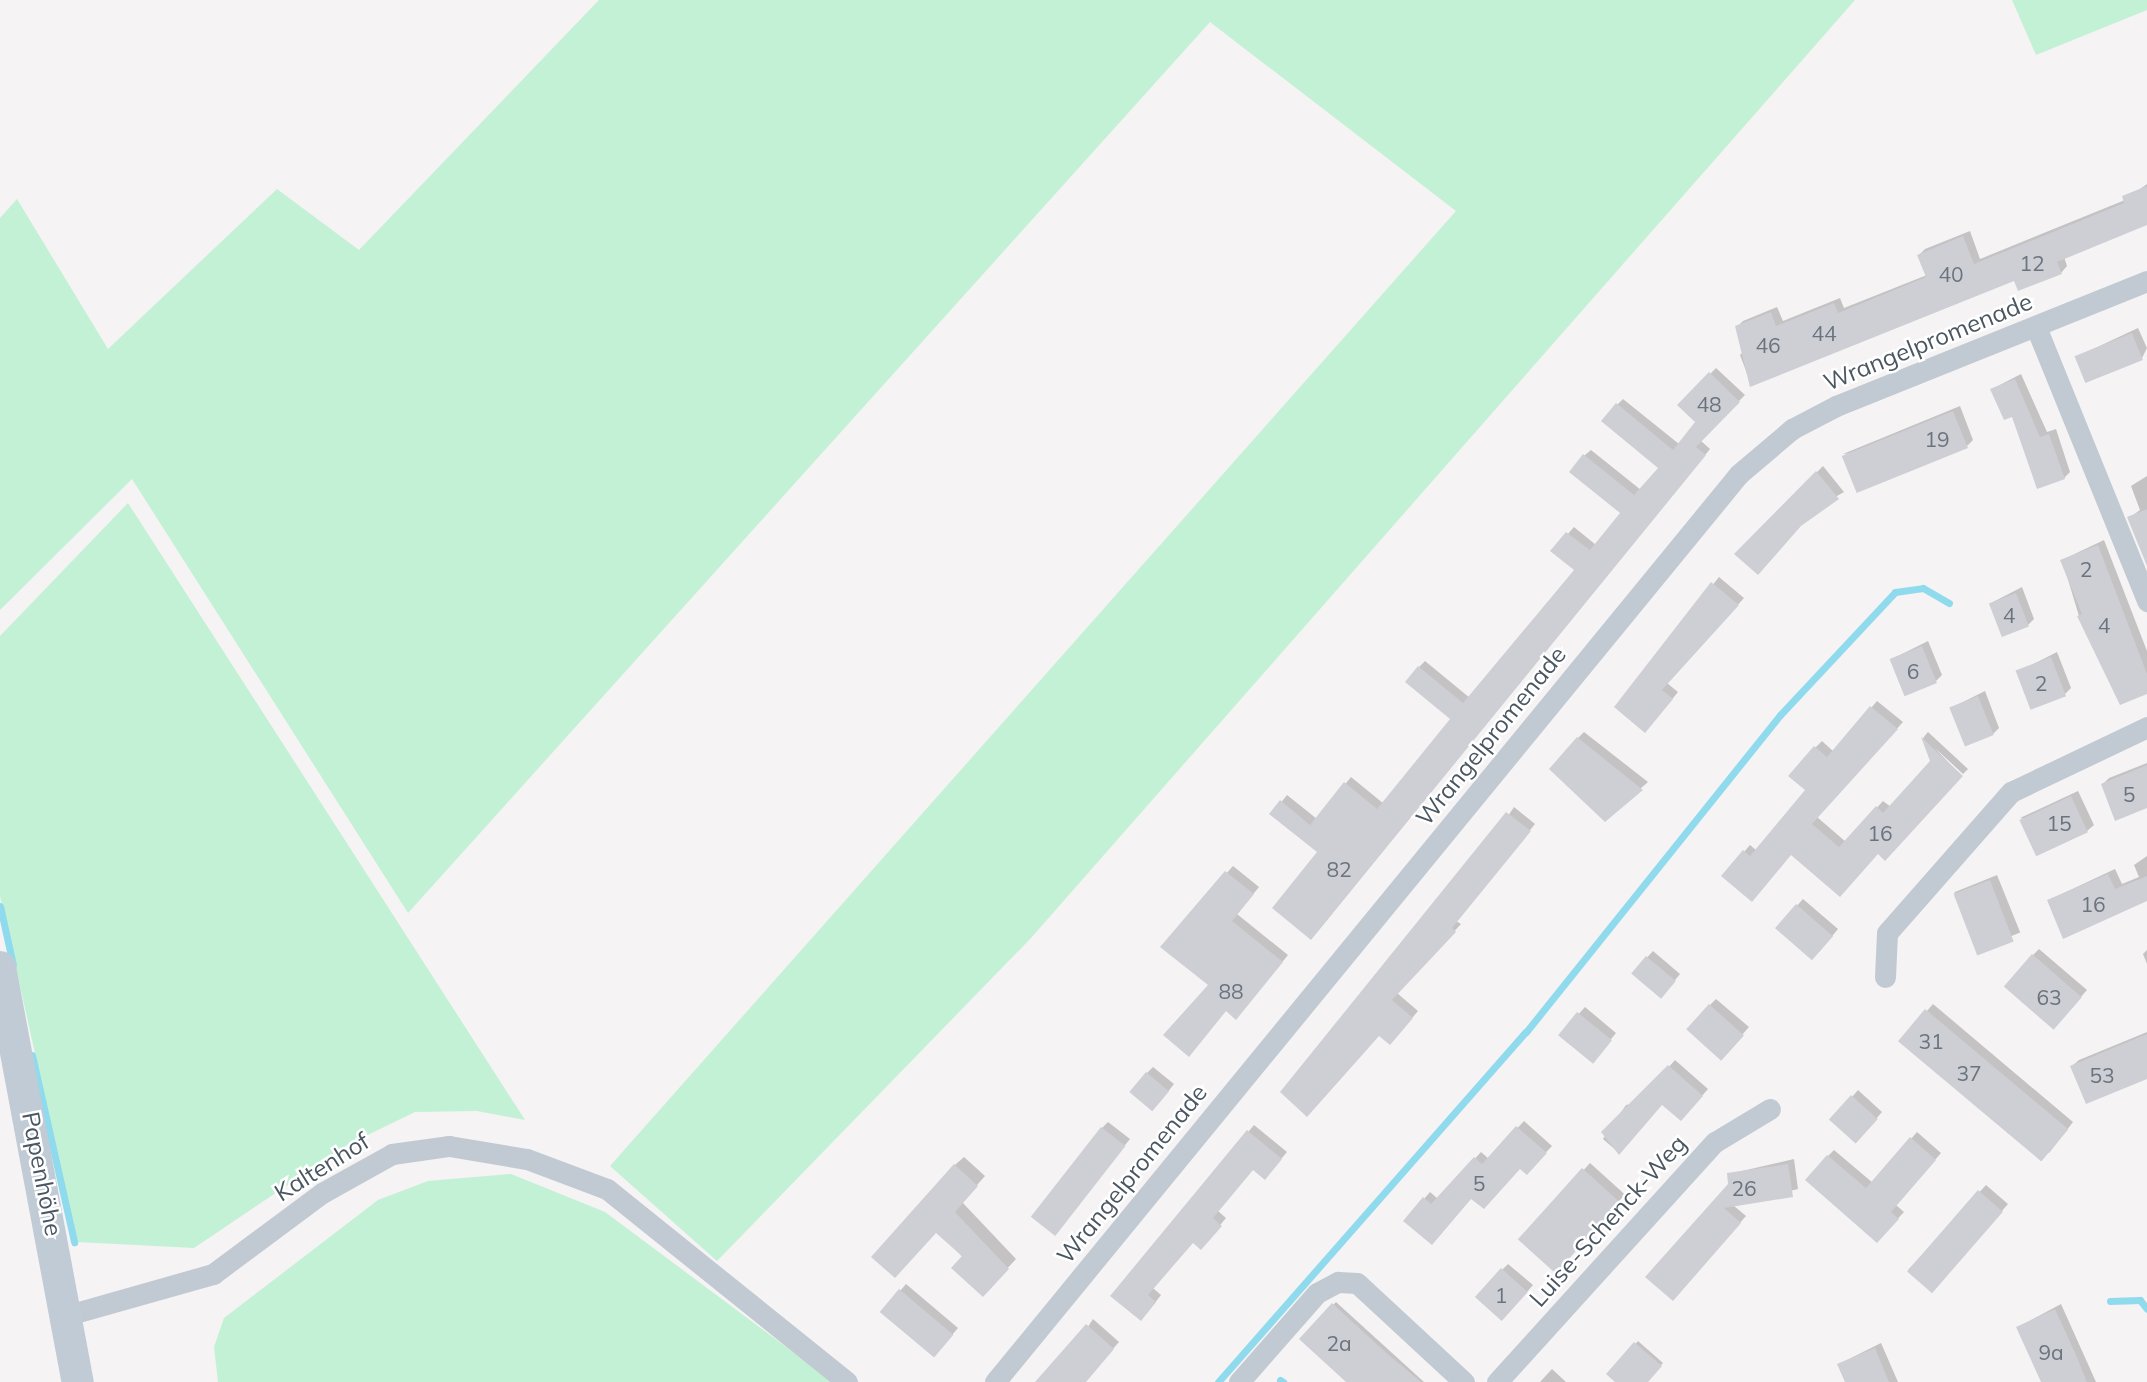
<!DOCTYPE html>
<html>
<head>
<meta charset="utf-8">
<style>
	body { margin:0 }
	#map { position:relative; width:2147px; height:1382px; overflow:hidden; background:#f5f3f3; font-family:Mulish,sans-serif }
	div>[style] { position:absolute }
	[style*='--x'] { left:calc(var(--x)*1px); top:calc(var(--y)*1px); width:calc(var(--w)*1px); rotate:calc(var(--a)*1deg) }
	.green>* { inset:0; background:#c3f1d5 }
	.shadow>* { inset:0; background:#0003; transform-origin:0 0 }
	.stream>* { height:7px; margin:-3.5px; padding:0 3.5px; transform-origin:3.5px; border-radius:3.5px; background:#90daee }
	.building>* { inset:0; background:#cdcfd5; transform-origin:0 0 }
	.street>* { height:21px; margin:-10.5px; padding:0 10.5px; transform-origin:10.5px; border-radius:10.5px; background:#c1cad2 }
	.secondary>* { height:32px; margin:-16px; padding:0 16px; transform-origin:16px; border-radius:16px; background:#c1cbd6 }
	span { translate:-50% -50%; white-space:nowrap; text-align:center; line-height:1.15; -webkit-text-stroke:5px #fff; paint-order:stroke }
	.number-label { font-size:21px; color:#6b747e }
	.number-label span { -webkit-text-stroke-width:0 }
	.street-label { font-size:24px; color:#4a5661 }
</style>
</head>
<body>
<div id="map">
	<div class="green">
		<div style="clip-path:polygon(599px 0,1855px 0,1031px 938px,717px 1261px,610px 1166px,1456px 211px,1210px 22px,408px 913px,132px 479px,0 610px,0 218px,17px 199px,108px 349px,277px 189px,359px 250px)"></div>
		<div style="clip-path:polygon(2012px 0,2147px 0,2147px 10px,2036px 55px)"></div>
		<div style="clip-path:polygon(128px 503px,525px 1120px,477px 1111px,415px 1112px,347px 1145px,194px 1248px,77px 1242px,0 896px,0 636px)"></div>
		<div style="clip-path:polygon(511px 1174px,605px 1212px,833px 1382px,218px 1382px,214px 1347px,224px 1318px,378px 1200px,428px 1181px)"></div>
	</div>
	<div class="shadow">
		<div style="clip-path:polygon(2147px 184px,2147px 222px,2064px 257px,2067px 266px,2061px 273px,2015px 279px,1751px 384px,1740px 355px,1746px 349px,1737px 327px,1743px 321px,1777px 307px,1783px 321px,1840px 298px,1844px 308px,1927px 275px,1919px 255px,1925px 249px,1970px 231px,1980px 259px,2125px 200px)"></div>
		<div style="clip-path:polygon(2138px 328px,2147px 348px,2142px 358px,2076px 357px)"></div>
		<div style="clip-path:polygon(1716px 368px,1745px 395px,1700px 440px,1710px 449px,1317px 932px,1319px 852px,1272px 814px,1287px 795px,1317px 819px,1351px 777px,1384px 804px,1453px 718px,1419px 667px,1425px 661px,1470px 698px,1576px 569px,1553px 551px,1574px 527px,1596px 545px,1623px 513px,1572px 471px,1585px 455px,1591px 450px,1641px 490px,1660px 467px,1617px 405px,1623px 399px,1679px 444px,1697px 422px,1680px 405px)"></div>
		<div style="clip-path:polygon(2021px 374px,2047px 432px,2056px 429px,2070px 472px,2064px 478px,1992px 389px)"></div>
		<div style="clip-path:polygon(1960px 406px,1973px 440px,1967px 446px,1843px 454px)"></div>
		<div style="clip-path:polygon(1823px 466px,1844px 492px,1737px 553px)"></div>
		<div style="clip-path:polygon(2147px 476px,2147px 561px,2129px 518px,2140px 510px,2131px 486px)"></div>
		<div style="clip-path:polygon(2104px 540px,2147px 651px,2147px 692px,2079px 616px,2062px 560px)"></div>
		<div style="clip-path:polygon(1719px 577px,1744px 598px,1667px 683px,1678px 692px,1651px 725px,1616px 706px)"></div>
		<div style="clip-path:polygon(2022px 587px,2034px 619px,2028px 625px,1991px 603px)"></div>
		<div style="clip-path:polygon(1928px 641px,1942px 675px,1936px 681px,1892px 659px)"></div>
		<div style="clip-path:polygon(2057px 652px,2071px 688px,2065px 694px,2018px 672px)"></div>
		<div style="clip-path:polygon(1985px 691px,1999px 728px,1993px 734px,1951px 708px)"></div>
		<div style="clip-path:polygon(1877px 701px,1903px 722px,1817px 817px,1846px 842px,1883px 801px,1891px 807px,1932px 761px,1923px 738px,1928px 732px,1968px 769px,1963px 774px,1935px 748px,1961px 776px,1885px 858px,1878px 852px,1839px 895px,1791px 853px,1752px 899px,1723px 876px,1750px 845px,1756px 850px,1807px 790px,1791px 776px,1816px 747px,1822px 741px,1834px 752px)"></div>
		<div style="clip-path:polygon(1584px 732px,1648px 782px,1605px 820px,1578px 738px)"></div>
		<div style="clip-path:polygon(2147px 763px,2147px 807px,2103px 784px,2109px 778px)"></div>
		<div style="clip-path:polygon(2078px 791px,2094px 825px,2087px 831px,2020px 818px)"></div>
		<div style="clip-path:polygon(1514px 807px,1535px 824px,1456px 921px,1461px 924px,1397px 993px,1418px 1011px,1396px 1037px,1380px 1034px,1313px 1109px)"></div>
		<div style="clip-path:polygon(2147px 856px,2147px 901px,2049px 900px,2115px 869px,2122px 884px,2139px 877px,2134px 865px)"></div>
		<div style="clip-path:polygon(1233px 866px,1259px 887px,1237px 914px,1288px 955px,1242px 1011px,1162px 946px)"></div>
		<div style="left:1997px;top:875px;width:62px;height:46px;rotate:68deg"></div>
		<div style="clip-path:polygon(1803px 899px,1838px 929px,1819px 952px,1777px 928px)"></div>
		<div style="clip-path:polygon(2039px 949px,2087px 990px,2060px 1021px,2033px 955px)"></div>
		<div style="clip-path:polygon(2147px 950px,2147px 964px,2143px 954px)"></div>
		<div style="clip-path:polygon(1653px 951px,1680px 974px,1667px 990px,1633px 973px)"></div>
		<div style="clip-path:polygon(1716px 999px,1749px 1027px,1728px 1051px,1710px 1005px)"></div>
		<div style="clip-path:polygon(1933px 1004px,2073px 1122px,2049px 1153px,1901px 1041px)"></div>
		<div style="clip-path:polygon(1585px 1007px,1616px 1033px,1598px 1055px,1560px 1035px)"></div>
		<div style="clip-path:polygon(2147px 1032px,2147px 1077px,2072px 1066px,2079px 1060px)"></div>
		<div style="clip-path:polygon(1675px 1060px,1708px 1089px,1687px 1113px,1663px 1103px,1619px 1153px,1603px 1139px,1626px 1105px,1637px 1103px)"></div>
		<div style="clip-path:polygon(1153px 1067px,1174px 1084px,1159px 1103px,1147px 1073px)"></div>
		<div style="clip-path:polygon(1858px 1090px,1882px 1112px,1862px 1135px,1852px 1097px)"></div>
		<div style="clip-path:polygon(1524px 1121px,1552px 1146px,1533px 1166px,1521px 1167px,1472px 1197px,1438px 1237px,1424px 1199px,1430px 1192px,1438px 1199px,1481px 1152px,1489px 1159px)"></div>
		<div style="clip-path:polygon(1108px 1122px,1130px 1139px,1058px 1227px,1102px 1128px)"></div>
		<div style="clip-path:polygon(1254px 1125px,1287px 1152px,1271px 1171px,1254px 1168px,1218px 1211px,1226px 1218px,1207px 1241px,1193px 1241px,1153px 1288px,1161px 1295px,1147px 1313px,1113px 1295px)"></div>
		<div style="clip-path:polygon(1917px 1132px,1941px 1153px,1896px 1205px,1904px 1212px,1877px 1241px,1828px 1156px,1834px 1150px,1873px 1183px)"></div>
		<div style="clip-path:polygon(964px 1157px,985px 1176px,962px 1202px,1016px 1259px,991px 1286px,937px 1231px,955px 1165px)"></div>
		<div style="clip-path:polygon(1794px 1159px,1798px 1189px,1733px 1205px,1746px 1216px,1679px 1292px,1730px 1185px,1729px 1174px)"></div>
		<div style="left:1590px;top:1163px;width:47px;height:103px;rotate:42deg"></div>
		<div style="clip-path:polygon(1986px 1185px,2008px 1204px,1939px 1283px,1908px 1270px)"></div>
		<div style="clip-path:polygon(1508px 1264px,1533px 1285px,1509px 1312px,1502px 1270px)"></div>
		<div style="clip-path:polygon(906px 1284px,958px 1328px,939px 1350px,900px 1291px)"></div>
		<div style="clip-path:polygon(1336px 1302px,1424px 1382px,1349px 1382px,1301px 1339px)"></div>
		<div style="clip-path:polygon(2061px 1304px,2096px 1382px,2048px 1382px,2018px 1327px)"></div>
		<div style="clip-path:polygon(1093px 1319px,1119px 1342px,1084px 1382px,1052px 1382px)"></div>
		<div style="clip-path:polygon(1638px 1341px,1663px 1363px,1646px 1382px,1618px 1382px,1609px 1374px)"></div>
		<div style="clip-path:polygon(1881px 1343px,1898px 1382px,1847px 1382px,1839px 1364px)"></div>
		<div style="clip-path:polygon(1552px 1369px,1566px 1382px,1540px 1382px)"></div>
	</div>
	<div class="stream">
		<div style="--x:0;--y:906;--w:60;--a:77.6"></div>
		<div style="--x:32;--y:1055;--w:192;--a:77.3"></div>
		<div style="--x:2110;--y:1301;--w:30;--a:-2"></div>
		<div style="--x:2140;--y:1300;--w:11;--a:52"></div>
		<div style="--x:1280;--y:1380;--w:4;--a:34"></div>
		<div style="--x:1218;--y:1382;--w:466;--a:-48.7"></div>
		<div style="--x:1526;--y:1032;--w:406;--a:-51.3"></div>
		<div style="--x:1780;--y:715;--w:168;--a:-46.9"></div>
		<div style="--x:1895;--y:592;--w:28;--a:-8"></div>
		<div style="--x:1923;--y:588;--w:30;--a:30"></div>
	</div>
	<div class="building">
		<div style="clip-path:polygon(2147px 186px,2147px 225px,2057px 262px,2062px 274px,2018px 291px,2014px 281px,1750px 387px,1735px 326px,1771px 312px,1776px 326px,1834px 303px,1838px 313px,1926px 277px,1917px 255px,1963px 236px,1974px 264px,2124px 203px,2122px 196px)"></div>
		<div style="left:2132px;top:333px;width:29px;height:62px;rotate:68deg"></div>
		<div style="clip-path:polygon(1709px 372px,1740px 402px,1696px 447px,1706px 455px,1311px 940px,1272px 908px,1317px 852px,1269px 814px,1280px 800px,1310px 825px,1344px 782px,1377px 809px,1450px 719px,1405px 682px,1418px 666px,1463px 703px,1574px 570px,1550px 551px,1566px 532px,1590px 550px,1620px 513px,1569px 472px,1583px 454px,1634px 495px,1658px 468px,1601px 421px,1616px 403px,1673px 450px,1695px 422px,1677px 405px)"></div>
		<div style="clip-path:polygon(2015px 379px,2040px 437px,2049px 434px,2065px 479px,2037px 489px,2012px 417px,2004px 420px,1990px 389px)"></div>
		<div style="left:1953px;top:411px;width:40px;height:120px;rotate:68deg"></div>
		<div style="clip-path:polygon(1816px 471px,1839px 499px,1801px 526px,1758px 575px,1734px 554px)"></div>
		<div style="clip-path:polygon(2147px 509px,2147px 566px,2127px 517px)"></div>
		<div style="clip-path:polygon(2098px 545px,2147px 674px,2147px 694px,2120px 705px,2077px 616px,2082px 614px,2060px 560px)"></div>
		<div style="clip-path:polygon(1711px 582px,1739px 605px,1662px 690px,1673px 699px,1645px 733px,1614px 707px)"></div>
		<div style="left:2016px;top:593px;width:36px;height:29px;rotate:69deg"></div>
		<div style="left:1922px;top:646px;width:40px;height:35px;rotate:68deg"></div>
		<div style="left:2051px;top:657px;width:42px;height:38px;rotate:69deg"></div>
		<div style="left:1978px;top:696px;width:42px;height:31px;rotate:68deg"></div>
		<div style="clip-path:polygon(1870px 706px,1898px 729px,1812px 824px,1839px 847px,1876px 806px,1883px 813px,1930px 761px,1921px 737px,1963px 776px,1885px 861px,1878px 854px,1840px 897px,1791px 855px,1752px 902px,1721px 876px,1743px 850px,1750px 856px,1805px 790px,1788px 776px,1814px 746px,1827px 757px)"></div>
		<div style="clip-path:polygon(1577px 737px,1643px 790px,1605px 822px,1549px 769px)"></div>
		<div style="clip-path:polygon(2147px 765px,2147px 808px,2115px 821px,2101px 784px)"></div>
		<div style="left:2071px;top:796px;width:40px;height:57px;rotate:65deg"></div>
		<div style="clip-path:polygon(1506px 812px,1531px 831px,1452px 928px,1456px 932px,1392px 1000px,1413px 1018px,1390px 1045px,1379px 1036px,1307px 1117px,1280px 1092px)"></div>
		<div style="clip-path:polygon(1225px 871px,1254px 894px,1232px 921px,1283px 962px,1236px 1020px,1226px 1011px,1189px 1057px,1163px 1035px,1208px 985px,1160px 947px)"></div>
		<div style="clip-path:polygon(2108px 874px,2115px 889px,2147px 876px,2147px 901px,2063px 939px,2047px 900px)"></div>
		<div style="left:1990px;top:880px;width:66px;height:39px;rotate:69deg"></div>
		<div style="left:1796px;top:904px;width:49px;height:32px;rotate:41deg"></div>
		<div style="left:2032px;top:954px;width:66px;height:43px;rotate:41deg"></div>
		<div style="left:1646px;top:956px;width:39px;height:23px;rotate:40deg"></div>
		<div style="left:1709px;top:1004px;width:47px;height:34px;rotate:42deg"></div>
		<div style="left:1925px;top:1009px;width:187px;height:42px;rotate:40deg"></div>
		<div style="left:1577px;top:1012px;width:45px;height:30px;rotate:39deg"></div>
		<div style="clip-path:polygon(2147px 1034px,2147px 1079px,2086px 1104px,2070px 1066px)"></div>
		<div style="clip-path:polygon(1668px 1065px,1703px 1096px,1681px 1121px,1662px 1105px,1619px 1155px,1601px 1132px)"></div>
		<div style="left:1146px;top:1072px;width:30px;height:26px;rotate:40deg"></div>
		<div style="left:1851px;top:1095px;width:36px;height:33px;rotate:42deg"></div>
		<div style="clip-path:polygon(1516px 1126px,1547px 1153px,1527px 1175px,1520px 1169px,1484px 1209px,1471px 1199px,1432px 1245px,1403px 1221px,1423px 1197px,1431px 1204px,1474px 1157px,1482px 1164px)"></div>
		<div style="left:1101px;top:1127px;width:31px;height:114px;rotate:38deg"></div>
		<div style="clip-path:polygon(1247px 1130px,1282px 1159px,1265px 1180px,1253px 1170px,1213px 1218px,1222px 1226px,1201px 1250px,1193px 1243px,1148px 1295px,1156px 1302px,1141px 1321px,1110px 1296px)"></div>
		<div style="clip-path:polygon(1910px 1137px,1936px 1160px,1891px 1212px,1899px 1219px,1877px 1243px,1805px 1180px,1827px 1155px,1866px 1188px)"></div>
		<div style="clip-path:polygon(954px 1164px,978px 1186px,955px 1212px,1009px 1269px,983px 1297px,951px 1268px,962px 1256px,936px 1233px,895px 1278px,871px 1257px)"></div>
		<div style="clip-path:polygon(1788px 1164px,1793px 1197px,1724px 1208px,1741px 1223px,1673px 1301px,1645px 1277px,1728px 1184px,1727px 1173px)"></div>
		<div style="left:1582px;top:1168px;width:51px;height:96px;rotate:42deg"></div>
		<div style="left:1978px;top:1190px;width:33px;height:108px;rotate:41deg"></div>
		<div style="left:1501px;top:1268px;width:36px;height:39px;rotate:42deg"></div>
		<div style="left:899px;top:1289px;width:71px;height:30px;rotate:40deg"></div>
		<div style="clip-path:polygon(1332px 1303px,1383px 1350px,1421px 1382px,1346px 1382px,1299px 1339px)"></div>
		<div style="clip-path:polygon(2055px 1309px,2076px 1355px,2087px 1382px,2041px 1382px,2016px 1327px)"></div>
		<div style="clip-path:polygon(1086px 1324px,1114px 1349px,1086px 1382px,1035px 1382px)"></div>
		<div style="clip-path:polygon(1634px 1342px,1662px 1366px,1648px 1382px,1615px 1382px,1606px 1374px)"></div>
		<div style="clip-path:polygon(1875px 1348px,1889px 1382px,1845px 1382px,1837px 1364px)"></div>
	</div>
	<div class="street">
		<div style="--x:2036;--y:327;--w:296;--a:67.9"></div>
		<div style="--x:1885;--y:977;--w:44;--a:-87.4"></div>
		<div style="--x:1887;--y:933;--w:188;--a:-48.7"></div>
		<div style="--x:2011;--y:792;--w:151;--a:-25.5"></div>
		<div style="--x:68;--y:1315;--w:151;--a:-15.8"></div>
		<div style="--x:213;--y:1274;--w:136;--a:-36.6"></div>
		<div style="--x:322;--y:1193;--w:80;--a:-29.1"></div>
		<div style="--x:392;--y:1154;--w:58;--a:-8"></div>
		<div style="--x:449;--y:1146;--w:79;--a:9.5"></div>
		<div style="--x:527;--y:1159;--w:85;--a:20.6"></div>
		<div style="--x:607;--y:1189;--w:308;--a:38.8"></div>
		<div style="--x:995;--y:1382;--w:1174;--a:-50.67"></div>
		<div style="--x:1739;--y:474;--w:70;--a:-40.3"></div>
		<div style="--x:1792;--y:429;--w:50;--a:-27.6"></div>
		<div style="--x:1836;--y:406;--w:335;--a:-21.9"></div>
		<div style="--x:1239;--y:1382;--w:118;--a:-48.8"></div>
		<div style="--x:1317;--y:1293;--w:24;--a:-28"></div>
		<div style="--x:1338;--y:1282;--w:19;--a:3"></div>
		<div style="--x:1357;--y:1283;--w:146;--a:42.8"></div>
		<div style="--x:1497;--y:1382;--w:324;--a:-47.8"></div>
		<div style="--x:1715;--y:1142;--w:64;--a:-31"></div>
	</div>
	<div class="secondary">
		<div style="--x:0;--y:967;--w:422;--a:79.4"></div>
	</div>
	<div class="number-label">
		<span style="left:2032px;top:263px">12</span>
		<span style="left:1951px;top:274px">40</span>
		<span style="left:1824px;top:333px">44</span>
		<span style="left:1768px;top:345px">46</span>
		<span style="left:1709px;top:404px">48</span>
		<span style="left:1937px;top:439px">19</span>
		<span style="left:2086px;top:569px">2</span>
		<span style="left:2009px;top:615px">4</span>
		<span style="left:2104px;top:625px">4</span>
		<span style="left:1913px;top:671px">6</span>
		<span style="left:2041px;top:683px">2</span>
		<span style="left:2129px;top:794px">5</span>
		<span style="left:2059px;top:823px">15</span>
		<span style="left:1880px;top:833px">16</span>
		<span style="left:1339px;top:869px">82</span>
		<span style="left:2093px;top:904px">16</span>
		<span style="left:1231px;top:991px">88</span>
		<span style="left:2049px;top:997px">63</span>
		<span style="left:1931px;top:1041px">31</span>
		<span style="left:1969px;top:1073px">37</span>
		<span style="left:2102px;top:1075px">53</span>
		<span style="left:1479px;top:1183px">5</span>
		<span style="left:1744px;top:1188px">26</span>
		<span style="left:1501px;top:1295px">1</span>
		<span style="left:1339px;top:1343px">2a</span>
		<span style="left:2051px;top:1352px">9a</span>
	</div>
	<div class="street-label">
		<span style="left:1928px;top:342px;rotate:-22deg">Wrangelpromenade</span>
		<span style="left:1491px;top:736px;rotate:-51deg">Wrangelpromenade</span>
		<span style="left:322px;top:1167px;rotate:-32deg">Kaltenhof</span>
		<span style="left:42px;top:1174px;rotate:79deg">Papenhöhe</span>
		<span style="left:1132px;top:1174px;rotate:-51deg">Wrangelpromenade</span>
		<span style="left:1608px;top:1221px;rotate:-48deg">Luise-Schenck-Weg</span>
	</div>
</div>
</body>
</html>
